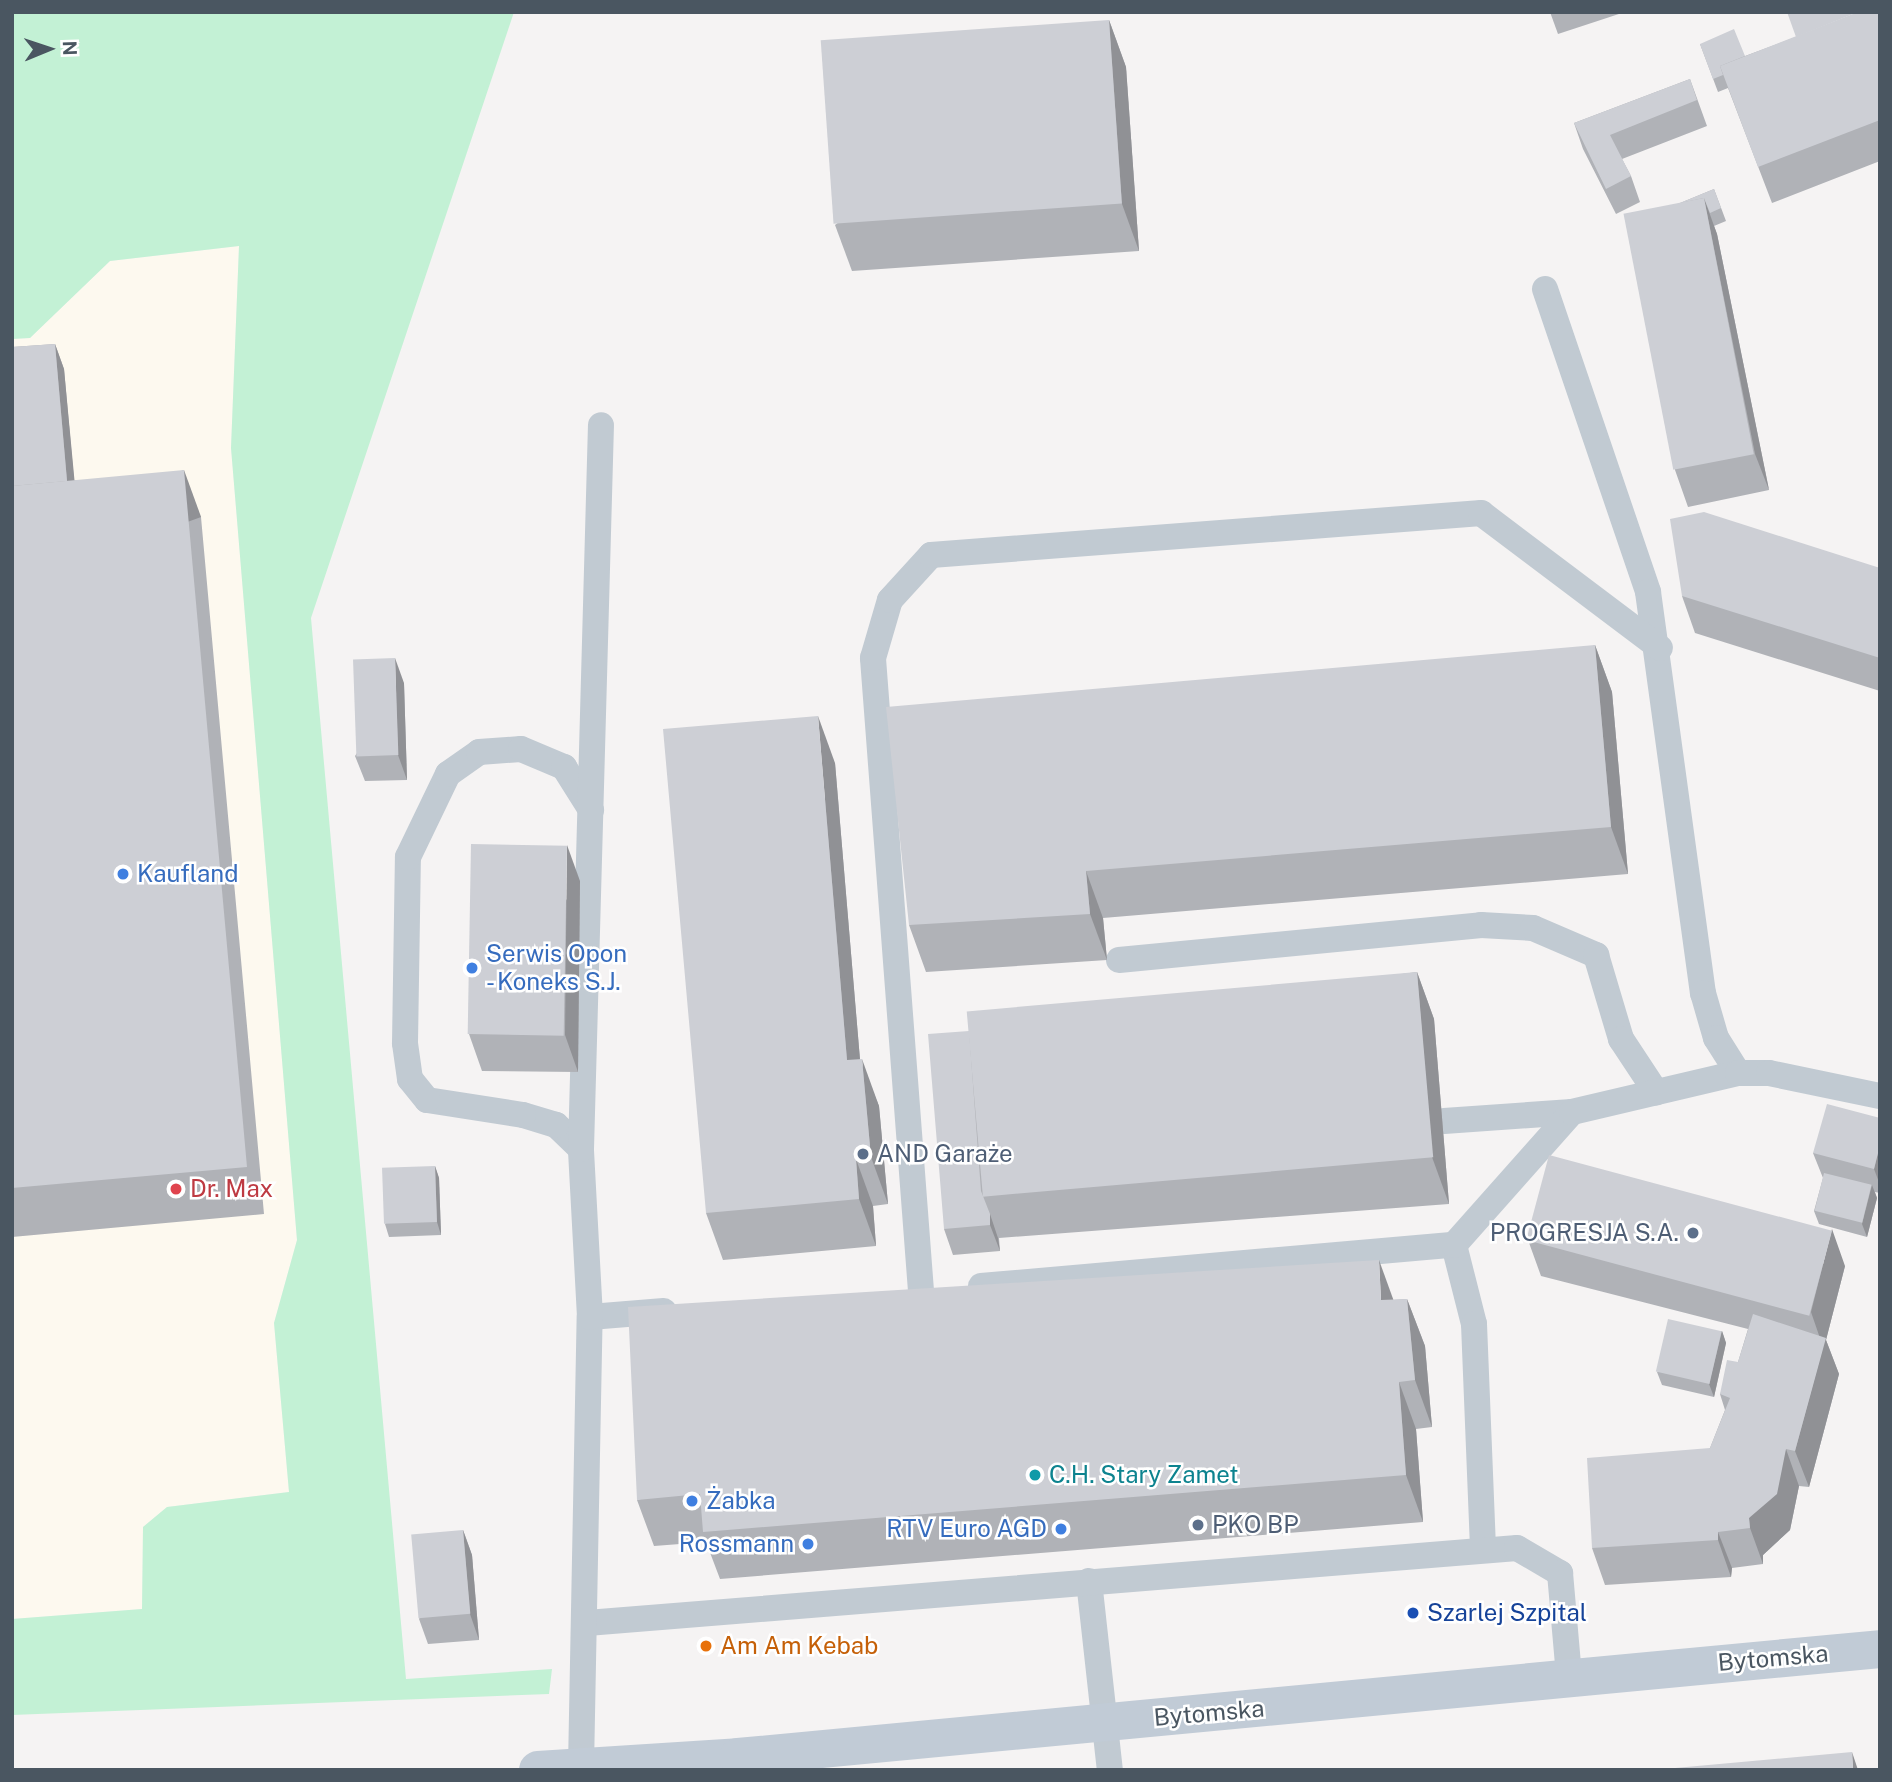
<!DOCTYPE html>
<html>
<head>
<meta charset="utf-8">
<style>
	body { margin:0 }
	#map { position:relative; width:1892px; height:1782px; overflow:hidden; background:#f5f3f3; font-family:"Public Sans",sans-serif }
	div>[style] { position:absolute }
	[style*='--x'] { left:calc(var(--x)*1px); top:calc(var(--y)*1px); width:calc(var(--w)*1px); rotate:calc(var(--a)*1deg) }
	.commercial>* { inset:0; background:#fdf9ef }
	.green>* { inset:0; background:#c3f1d5 }
	.lane>* { height:26px; margin:-13px; padding:0 13px; transform-origin:13px; border-radius:13px; background:#c1cad2 }
	.secondary>* { height:38px; margin:-19px; padding:0 19px; transform-origin:19px; border-radius:19px; background:#c1cbd6 }
	.wall>* { inset:0; background:#b0b2b7 }
	.shaded-wall>* { inset:0; background:#909195; transform-origin:0 0 }
	.building>* { inset:0; background:#cdcfd5; transform-origin:0 0 }
	.dots>* { width:19px; height:19px; translate:-50% -50%; box-sizing:border-box; border:4px solid #fff; border-radius:50% }
	span { translate:-50% -50%; white-space:nowrap; text-align:center; line-height:1.15; -webkit-text-stroke:5px #fff; paint-order:stroke }
	.shop-label { font-size:24px; color:#366cbe }
	.left { translate:0 -50%; text-align:left }
	.right { translate:-100% -50%; text-align:right }
	.service-label { font-size:24px; color:#4e5e75 }
	.health-label { font-size:24px; color:#be3a42 }
	.culture-label { font-size:24px; color:#0d838f }
	.transit-label { font-size:24px; color:#164399 }
	.food-label { font-size:24px; color:#c56008 }
	.street-label { font-size:24px; color:#4a5661 }
	.frame { position:absolute; inset:0; border:14px solid #4a5661; pointer-events:none }
	.north { position:absolute; left:14px; top:14px; width:70px; height:70px; -webkit-text-stroke:5px #fff; paint-order:stroke; rotate:88deg; font-size:19px; font-weight:700; line-height:28px; text-align:center; color:#4a5661 }
	.north::after { content:''; display:block; margin:auto; width:24px; height:32px; background:#4a5661; clip-path:polygon(50% 0,100% 100%,50% 72%,0 100%) }
</style>
</head>
<body>
<div id="map">
	<div class="commercial">
		<div style="clip-path:polygon(239px 246px,231px 448px,297px 1240px,274px 1323px,289px 1492px,167px 1507px,143px 1527px,142px 1609px,12px 1619px,12px 339px,30px 338px,110px 261px)"></div>
	</div>
	<div class="green">
		<div style="clip-path:polygon(12px 12px,514px 12px,311px 618px,406px 1679px,552px 1669px,549px 1694px,12px 1715px,12px 1619px,142px 1609px,143px 1527px,167px 1507px,289px 1492px,274px 1323px,297px 1240px,231px 448px,239px 246px,110px 261px,30px 338px,12px 339px)"></div>
	</div>
	<div class="lane">
		<div style="--x:1545;--y:289;--w:320;--a:71.2"></div>
		<div style="--x:1648;--y:592;--w:405;--a:82.2"></div>
		<div style="--x:1703;--y:993;--w:47;--a:73.9"></div>
		<div style="--x:1716;--y:1038;--w:41;--a:57.8"></div>
		<div style="--x:1119;--y:960;--w:364;--a:-5.5"></div>
		<div style="--x:1481;--y:925;--w:52;--a:3.3"></div>
		<div style="--x:1533;--y:928;--w:69;--a:23.2"></div>
		<div style="--x:1596;--y:955;--w:88;--a:73.4"></div>
		<div style="--x:1621;--y:1039;--w:64;--a:56.6"></div>
		<div style="--x:1444;--y:1121;--w:128;--a:-4"></div>
		<div style="--x:581;--y:1149;--w:35;--a:-136"></div>
		<div style="--x:556;--y:1125;--w:34;--a:-163"></div>
		<div style="--x:523;--y:1115;--w:97;--a:-171.1"></div>
		<div style="--x:427;--y:1100;--w:27;--a:-129"></div>
		<div style="--x:410;--y:1079;--w:36;--a:-98"></div>
		<div style="--x:405;--y:1043;--w:186;--a:-89.1"></div>
		<div style="--x:408;--y:857;--w:92;--a:-64.3"></div>
		<div style="--x:448;--y:774;--w:38;--a:-35"></div>
		<div style="--x:479;--y:752;--w:42;--a:-4.1"></div>
		<div style="--x:521;--y:749;--w:47;--a:22.7"></div>
		<div style="--x:564;--y:767;--w:51;--a:57.9"></div>
		<div style="--x:1454;--y:1245;--w:81;--a:75.8"></div>
		<div style="--x:1474;--y:1324;--w:222;--a:87.7"></div>
		<div style="--x:981;--y:1286;--w:475;--a:-5"></div>
		<div style="--x:1454;--y:1245;--w:178;--a:-48.4"></div>
		<div style="--x:1572;--y:1112;--w:171;--a:-13.2"></div>
		<div style="--x:1738;--y:1073;--w:31;--a:0"></div>
		<div style="--x:1769;--y:1073;--w:113;--a:11.7"></div>
		<div style="--x:921;--y:1291;--w:635;--a:-94.34"></div>
		<div style="--x:873;--y:658;--w:60;--a:-73.7"></div>
		<div style="--x:890;--y:600;--w:61;--a:-47.7"></div>
		<div style="--x:931;--y:555;--w:552;--a:-4.37"></div>
		<div style="--x:1481;--y:513;--w:224;--a:37"></div>
		<div style="--x:590;--y:1317;--w:74;--a:-4.6"></div>
		<div style="--x:1089;--y:1581;--w:190;--a:83.7"></div>
		<div style="--x:587;--y:1623;--w:933;--a:-4.61"></div>
		<div style="--x:1517;--y:1548;--w:50;--a:30.2"></div>
		<div style="--x:1560;--y:1573;--w:103;--a:85"></div>
		<div style="--x:581;--y:1767;--w:450;--a:-88.9"></div>
		<div style="--x:590;--y:1317;--w:168;--a:-93.1"></div>
		<div style="--x:581;--y:1149;--w:724;--a:-88.42"></div>
	</div>
	<div class="secondary">
		<div style="--x:538;--y:1770;--w:200;--a:-3.7"></div>
		<div style="--x:738;--y:1757;--w:1147;--a:-5.4"></div>
	</div>
	<div class="wall">
		<div style="clip-path:polygon(1550px 12px,1625px 12px,1558px 34px)"></div>
		<div style="clip-path:polygon(1880px 12px,1880px 161px,1772px 203px,1728px 88px,1718px 92px,1700px 44px,1745px 56px,1796px 37px)"></div>
		<div style="clip-path:polygon(1109px 20px,1126px 67px,1139px 251px,852px 271px,835px 225px)"></div>
		<div style="clip-path:polygon(1690px 79px,1707px 126px,1622px 159px,1631px 176px,1640px 202px,1616px 214px,1583px 149px,1574px 123px)"></div>
		<div style="clip-path:polygon(1714px 189px,1726px 221px,1714px 226px,1717px 234px,1769px 490px,1688px 507px,1675px 470px,1680px 203px)"></div>
		<div style="clip-path:polygon(55px 344px,64px 369px,74px 480px,201px 517px,264px 1214px,12px 1237px,12px 347px)"></div>
		<div style="clip-path:polygon(1880px 568px,1880px 691px,1695px 633px,1682px 596px)"></div>
		<div style="clip-path:polygon(1595px 645px,1612px 692px,1628px 874px,1103px 918px,1107px 960px,926px 972px,909px 925px)"></div>
		<div style="clip-path:polygon(404px 683px,407px 780px,365px 781px,355px 756px)"></div>
		<div style="clip-path:polygon(835px 763px,860px 1060px,879px 1106px,888px 1204px,873px 1206px,876px 1246px,723px 1260px,706px 1213px)"></div>
		<div style="clip-path:polygon(580px 881px,578px 1072px,482px 1071px,469px 1034px)"></div>
		<div style="clip-path:polygon(1417px 972px,1434px 1019px,1449px 1204px,999px 1238px,1000px 1251px,953px 1255px,944px 1229px,969px 1031px)"></div>
		<div style="clip-path:polygon(1880px 1118px,1880px 1193px,1875px 1192px,1877px 1198px,1867px 1237px,1819px 1224px,1814px 1211px,1823px 1178px,1813px 1153px)"></div>
		<div style="clip-path:polygon(435px 1166px,439px 1178px,441px 1235px,389px 1237px,385px 1224px)"></div>
		<div style="clip-path:polygon(1528px 1240px,1845px 1266px,1826px 1340px,1839px 1374px,1809px 1487px,1799px 1486px,1790px 1530px,1763px 1555px,1763px 1564px,1732px 1568px,1731px 1577px,1605px 1585px,1592px 1548px,1710px 1448px,1725px 1410px,1720px 1394px,1738px 1362px,1748px 1329px,1541px 1276px)"></div>
		<div style="clip-path:polygon(1407px 1299px,1425px 1346px,1432px 1427px,1416px 1429px,1423px 1522px,720px 1579px,706px 1542px,654px 1546px,637px 1500px,1393px 1300px)"></div>
		<div style="clip-path:polygon(1722px 1331px,1726px 1343px,1714px 1397px,1662px 1385px,1657px 1372px)"></div>
		<div style="clip-path:polygon(463px 1530px,472px 1555px,479px 1640px,428px 1644px,419px 1619px)"></div>
	</div>
	<div class="shaded-wall">
		<div style="clip-path:polygon(1109px 20px,1126px 67px,1139px 251px,1122px 204px)"></div>
		<div style="clip-path:polygon(1704px 198px,1717px 234px,1769px 490px,1755px 454px)"></div>
		<div style="clip-path:polygon(55px 344px,64px 369px,79px 528px,69px 503px)"></div>
		<div style="left:184px;top:470px;width:50px;height:700px;rotate:70deg"></div>
		<div style="clip-path:polygon(1595px 645px,1612px 692px,1628px 874px,1611px 827px)"></div>
		<div style="clip-path:polygon(395px 658px,404px 683px,407px 780px,398px 755px)"></div>
		<div style="clip-path:polygon(818px 716px,835px 763px,864px 1107px,847px 1060px)"></div>
		<div style="clip-path:polygon(567px 845px,580px 881px,578px 1072px,565px 1035px)"></div>
		<div style="clip-path:polygon(1086px 871px,1103px 918px,1107px 960px,1090px 914px)"></div>
		<div style="clip-path:polygon(1417px 972px,1434px 1019px,1449px 1204px,1432px 1157px)"></div>
		<div style="clip-path:polygon(862px 1059px,879px 1106px,888px 1204px,871px 1157px)"></div>
		<div style="clip-path:polygon(1880px 1145px,1880px 1185px,1874px 1169px)"></div>
		<div style="clip-path:polygon(856px 1159px,873px 1206px,876px 1246px,859px 1199px)"></div>
		<div style="clip-path:polygon(435px 1166px,439px 1178px,441px 1235px,437px 1222px)"></div>
		<div style="clip-path:polygon(1872px 1185px,1877px 1198px,1867px 1237px,1862px 1224px)"></div>
		<div style="clip-path:polygon(990px 1214px,998px 1238px,1000px 1251px,990px 1225px)"></div>
		<div style="clip-path:polygon(1832px 1229px,1845px 1266px,1826px 1340px,1839px 1374px,1809px 1487px,1795px 1451px,1823px 1347px,1811px 1312px)"></div>
		<div style="clip-path:polygon(1379px 1260px,1396px 1307px,1381px 1300px)"></div>
		<div style="clip-path:polygon(1407px 1299px,1425px 1346px,1432px 1427px,1415px 1380px)"></div>
		<div style="clip-path:polygon(1722px 1331px,1726px 1343px,1714px 1397px,1709px 1384px)"></div>
		<div style="clip-path:polygon(1399px 1382px,1416px 1429px,1423px 1522px,1406px 1475px)"></div>
		<div style="clip-path:polygon(1786px 1449px,1799px 1486px,1790px 1530px,1763px 1555px,1763px 1564px,1750px 1528px,1749px 1518px)"></div>
		<div style="clip-path:polygon(463px 1530px,472px 1555px,479px 1640px,470px 1614px)"></div>
		<div style="clip-path:polygon(1718px 1532px,1732px 1568px,1731px 1577px,1718px 1540px)"></div>
		<div style="clip-path:polygon(1852px 1752px,1858px 1770px,1853px 1770px)"></div>
	</div>
	<div class="building">
		<div style="clip-path:polygon(1787px 12px,1858px 12px,1796px 37px)"></div>
		<div style="clip-path:polygon(1858px 12px,1880px 12px,1880px 120px,1758px 167px,1720px 66px)"></div>
		<div style="left:1109px;top:20px;width:184px;height:289px;rotate:86deg"></div>
		<div style="clip-path:polygon(1734px 29px,1745px 56px,1720px 66px,1723px 75px,1713px 79px,1700px 44px)"></div>
		<div style="clip-path:polygon(1690px 79px,1697px 100px,1610px 135px,1631px 176px,1606px 189px,1574px 123px)"></div>
		<div style="clip-path:polygon(1714px 189px,1721px 208px,1710px 213px,1704px 198px,1680px 203px)"></div>
		<div style="left:1704px;top:198px;width:261px;height:82px;rotate:79deg"></div>
		<div style="clip-path:polygon(55px 344px,67px 481px,12px 486px,12px 347px)"></div>
		<div style="clip-path:polygon(184px 470px,247px 1167px,12px 1188px,12px 486px)"></div>
		<div style="clip-path:polygon(1704px 512px,1880px 568px,1880px 658px,1682px 596px,1670px 519px)"></div>
		<div style="clip-path:polygon(1595px 645px,1611px 827px,1086px 871px,1090px 914px,909px 925px,886px 707px)"></div>
		<div style="left:395px;top:658px;width:97px;height:42px;rotate:88deg"></div>
		<div style="clip-path:polygon(818px 716px,847px 1060px,862px 1059px,871px 1157px,856px 1159px,859px 1199px,706px 1213px,663px 729px)"></div>
		<div style="left:471px;top:844px;width:96px;height:190px;rotate:1deg"></div>
		<div style="left:1417px;top:972px;width:186px;height:452px;rotate:85deg"></div>
		<div style="clip-path:polygon(969px 1031px,981px 1191px,990px 1214px,990px 1225px,944px 1229px,928px 1034px)"></div>
		<div style="clip-path:polygon(1827px 1104px,1880px 1118px,1880px 1145px,1874px 1169px,1813px 1153px)"></div>
		<div style="left:1549px;top:1155px;width:293px;height:88px;rotate:15deg"></div>
		<div style="left:435px;top:1166px;width:56px;height:53px;rotate:88deg"></div>
		<div style="left:1824px;top:1173px;width:49px;height:39px;rotate:14deg"></div>
		<div style="clip-path:polygon(1379px 1260px,1381px 1300px,1407px 1299px,1415px 1380px,1399px 1382px,1406px 1475px,703px 1532px,700px 1494px,637px 1500px,628px 1307px)"></div>
		<div style="clip-path:polygon(1753px 1314px,1826px 1338px,1795px 1451px,1786px 1449px,1777px 1494px,1749px 1518px,1750px 1528px,1718px 1532px,1718px 1540px,1592px 1548px,1587px 1458px,1710px 1448px,1730px 1398px,1720px 1394px,1727px 1360px,1738px 1362px)"></div>
		<div style="left:1668px;top:1319px;width:55px;height:54px;rotate:13deg"></div>
		<div style="left:463px;top:1530px;width:84px;height:52px;rotate:85deg"></div>
		<div style="clip-path:polygon(1852px 1752px,1853px 1770px,1653px 1770px)"></div>
	</div>
	<div class="dots">
		<div style="left:123px;top:874px;background:#3f7fe0"></div>
		<div style="left:472px;top:968px;background:#3f7fe0"></div>
		<div style="left:863px;top:1154px;background:#5c6f8a"></div>
		<div style="left:176px;top:1189px;background:#e0444e"></div>
		<div style="left:1693px;top:1233px;background:#5c6f8a"></div>
		<div style="left:1035px;top:1475px;background:#0f9aa8"></div>
		<div style="left:692px;top:1501px;background:#3f7fe0"></div>
		<div style="left:1198px;top:1525px;background:#5c6f8a"></div>
		<div style="left:1061px;top:1529px;background:#3f7fe0"></div>
		<div style="left:808px;top:1544px;background:#3f7fe0"></div>
		<div style="left:1413px;top:1613px;background:#1a4fb4"></div>
		<div style="left:706px;top:1646px;background:#e8710a"></div>
	</div>
	<div class="shop-label">
		<span class="left" style="left:137px;top:874px">Kaufland</span>
		<span class="left" style="left:486px;top:968px">Serwis Opon<br>- Koneks S.J.</span>
		<span class="left" style="left:706px;top:1501px">Żabka</span>
		<span class="right" style="left:1047px;top:1529px">RTV Euro AGD</span>
		<span class="right" style="left:794px;top:1544px">Rossmann</span>
	</div>
	<div class="service-label">
		<span class="left" style="left:877px;top:1154px">AND Garaże</span>
		<span class="right" style="left:1679px;top:1233px">PROGRESJA S.A.</span>
		<span class="left" style="left:1212px;top:1525px">PKO BP</span>
	</div>
	<div class="health-label">
		<span class="left" style="left:190px;top:1189px">Dr. Max</span>
	</div>
	<div class="culture-label">
		<span class="left" style="left:1049px;top:1475px">C.H. Stary Zamet</span>
	</div>
	<div class="transit-label">
		<span class="left" style="left:1427px;top:1613px">Szarlej Szpital</span>
	</div>
	<div class="food-label">
		<span class="left" style="left:720px;top:1646px">Am Am Kebab</span>
	</div>
	<div class="street-label">
		<span style="left:1773px;top:1658px;rotate:-5deg">Bytomska</span>
		<span style="left:1209px;top:1713px;rotate:-5deg">Bytomska</span>
	</div>
	<div class="frame"></div>
	<div class="north">N</div>
</div>
</body>
</html>
